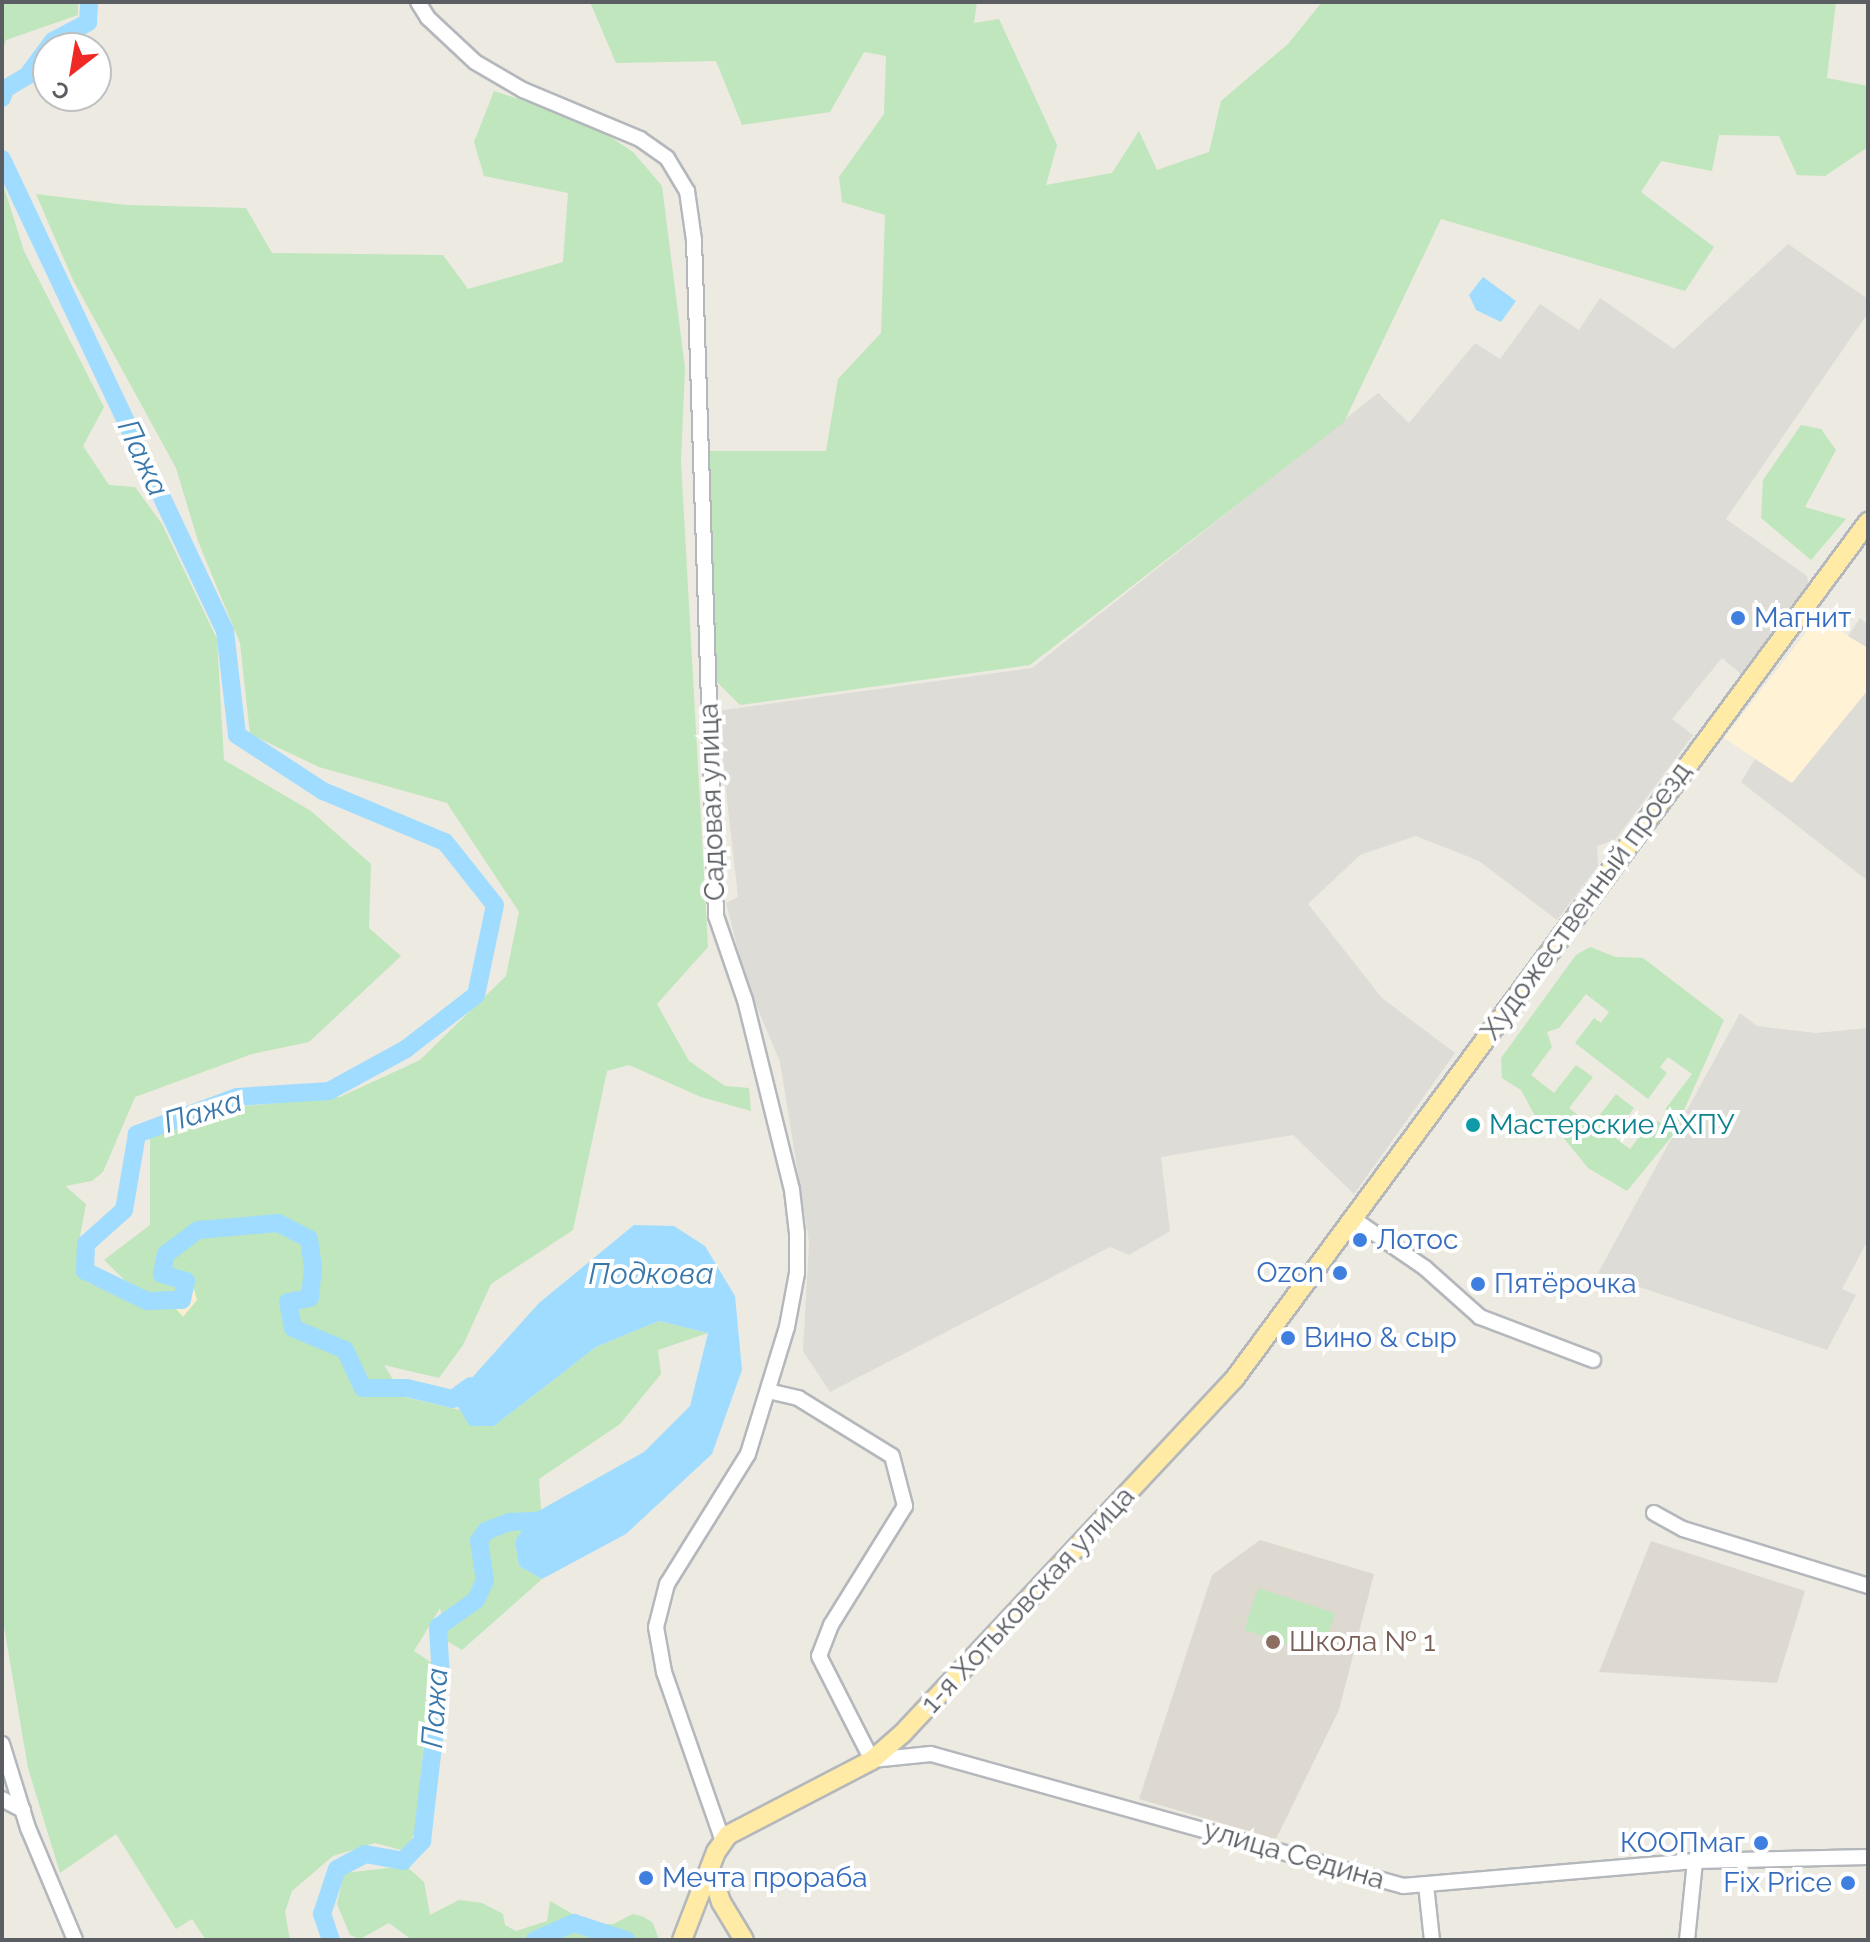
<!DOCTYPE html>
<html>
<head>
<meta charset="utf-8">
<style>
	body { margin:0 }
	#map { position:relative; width:1870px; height:1942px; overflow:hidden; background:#edeae1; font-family:Raleway,sans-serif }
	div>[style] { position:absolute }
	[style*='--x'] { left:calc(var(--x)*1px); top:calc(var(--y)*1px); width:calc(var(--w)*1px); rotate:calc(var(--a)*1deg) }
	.commercial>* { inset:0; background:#fff2d5 }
	.industrial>* { inset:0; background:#dedcd6 }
	.education>* { inset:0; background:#ddd9d0 }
	.green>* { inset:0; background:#bfe6bc; transform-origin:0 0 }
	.sand>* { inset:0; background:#fbeece }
	.water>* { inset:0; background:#a0dcff }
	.river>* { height:18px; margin:-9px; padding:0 9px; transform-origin:9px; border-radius:9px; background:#a0dcff }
	.roads { filter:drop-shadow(2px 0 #b4b8bc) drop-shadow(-2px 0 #b4b8bc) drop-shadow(0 2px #b4b8bc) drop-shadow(0 -2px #b4b8bc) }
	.minor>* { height:14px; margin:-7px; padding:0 7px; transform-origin:7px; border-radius:7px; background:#fff }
	.major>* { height:18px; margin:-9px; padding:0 9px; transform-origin:9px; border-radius:9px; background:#ffeba5 }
	.dots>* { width:22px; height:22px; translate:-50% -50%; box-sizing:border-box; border:4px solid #fff; border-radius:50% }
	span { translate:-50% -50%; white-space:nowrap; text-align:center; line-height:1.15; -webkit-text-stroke:8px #fff; paint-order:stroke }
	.shop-label { font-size:28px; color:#366cbe }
	.left { translate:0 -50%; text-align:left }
	.right { translate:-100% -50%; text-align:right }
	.street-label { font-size:28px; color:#5a5e63 }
	.culture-label { font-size:28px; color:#0d838f }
	.education-label { font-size:28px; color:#785e54 }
	.water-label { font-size:30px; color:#3777ab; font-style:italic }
	.frame { position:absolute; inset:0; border:4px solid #5a5e63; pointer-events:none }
	.north { position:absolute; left:32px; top:32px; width:80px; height:80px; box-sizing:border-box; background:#fff; border:2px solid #bdbfc1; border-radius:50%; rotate:211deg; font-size:22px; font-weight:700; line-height:32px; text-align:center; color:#5a5e63 }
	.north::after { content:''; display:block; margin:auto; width:28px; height:36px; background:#ee2926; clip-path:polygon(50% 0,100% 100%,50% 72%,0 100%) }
</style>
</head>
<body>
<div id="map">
	<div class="commercial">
		<div style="clip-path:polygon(1818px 617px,1868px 648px,1868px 690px,1792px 783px,1724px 738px)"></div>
	</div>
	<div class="industrial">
		<div style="clip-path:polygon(1788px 244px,1868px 299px,1868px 313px,1726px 519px,1807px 576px,1809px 586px,1741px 674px,1722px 658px,1672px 719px,1693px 735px,1615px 840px,1597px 846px,1598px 866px,1557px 920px,1479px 861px,1416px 836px,1360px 855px,1308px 904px,1382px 998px,1455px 1053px,1354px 1194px,1293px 1135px,1161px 1157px,1170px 1231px,1129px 1255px,1110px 1247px,830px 1392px,803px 1351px,809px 1242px,780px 1062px,746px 981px,726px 903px,738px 897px,717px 711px,1032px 668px,1378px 393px,1409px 423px,1475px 343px,1500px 359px,1540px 304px,1579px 330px,1600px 298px,1674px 349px)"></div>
		<div style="clip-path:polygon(1860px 618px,1868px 625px,1868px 648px,1848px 636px)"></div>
		<div style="clip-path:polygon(1868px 690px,1868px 881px,1741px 782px,1755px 759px,1792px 783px)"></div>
		<div style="clip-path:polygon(1740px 1013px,1757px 1026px,1816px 1033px,1868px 1028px,1868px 1240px,1842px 1289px,1856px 1295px,1827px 1350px,1598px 1273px)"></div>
	</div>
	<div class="education">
		<div style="clip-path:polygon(1260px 1540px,1374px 1574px,1339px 1710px,1276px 1839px,1139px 1799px,1212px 1575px)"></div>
		<div style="clip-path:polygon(1651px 1541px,1805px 1591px,1777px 1683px,1599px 1672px)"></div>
	</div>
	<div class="green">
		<div style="clip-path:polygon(2px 2px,78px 2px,78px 15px,6px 40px,2px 52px)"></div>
		<div style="clip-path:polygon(590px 2px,977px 2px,974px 23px,999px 19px,1057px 145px,1046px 185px,1112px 173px,1139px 131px,1157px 170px,1209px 152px,1221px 101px,1288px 44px,1322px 2px,1836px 2px,1827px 78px,1868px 86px,1868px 147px,1825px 176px,1797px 175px,1779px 136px,1719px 135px,1712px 171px,1661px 161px,1641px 192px,1714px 247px,1685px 291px,1441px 219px,1344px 422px,1030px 665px,740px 705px,717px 682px,708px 451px,826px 451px,838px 379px,881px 333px,885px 215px,842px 202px,839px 177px,884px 114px,886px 56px,864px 52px,830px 112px,742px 125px,716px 61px,616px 63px)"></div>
		<div style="clip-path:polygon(494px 91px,588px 122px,633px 152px,662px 186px,685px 368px,681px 461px,708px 947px,657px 1004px,689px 1061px,725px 1086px,749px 1088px,751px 1111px,701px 1097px,629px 1065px,607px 1071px,573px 1230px,491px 1284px,463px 1345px,439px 1378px,384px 1365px,404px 1397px,460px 1410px,471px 1426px,494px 1426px,596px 1347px,659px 1321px,708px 1333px,658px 1350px,661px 1374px,620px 1424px,539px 1479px,541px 1510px,515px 1541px,519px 1566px,542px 1579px,462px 1650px,447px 1641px,440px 1608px,414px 1651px,432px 1663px,415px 1832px,405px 1851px,375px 1843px,333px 1856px,292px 1891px,285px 1912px,290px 1940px,206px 1940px,192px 1919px,176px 1929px,116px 1834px,60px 1873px,28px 1768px,2px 1615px,2px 181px,24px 251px,104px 407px,83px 446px,109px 485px,135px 487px,162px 524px,217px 639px,224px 760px,311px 811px,371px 864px,369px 928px,401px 956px,309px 1042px,252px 1054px,135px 1097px,103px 1172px,92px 1181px,65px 1186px,86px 1204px,78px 1247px,88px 1283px,140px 1295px,104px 1260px,150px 1225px,150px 1138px,235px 1107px,340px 1097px,420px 1060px,506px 976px,519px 912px,447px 803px,319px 767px,250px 734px,240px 643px,198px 541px,176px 468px,73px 280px,36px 194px,126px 205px,246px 208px,272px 253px,443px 255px,468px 289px,563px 262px,568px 193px,484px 176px,474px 142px)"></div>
		<div style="clip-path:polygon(1801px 425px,1821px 429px,1836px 450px,1805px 507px,1846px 519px,1811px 560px,1761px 518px,1763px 480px)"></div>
		<div style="clip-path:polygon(evenodd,1590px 947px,1616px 957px,1643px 958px,1724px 1020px,1673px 1135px,1627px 1191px,1588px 1168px,1562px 1136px,1535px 1116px,1521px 1090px,1502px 1078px,1501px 1058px,1576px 955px,1590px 947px,1586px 994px,1609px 1012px,1601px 1023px,1594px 1018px,1575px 1043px,1648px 1099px,1667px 1073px,1660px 1067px,1668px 1057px,1692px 1074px,1666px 1108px,1667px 1123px,1651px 1121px,1630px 1149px,1613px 1136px,1634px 1108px,1616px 1094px,1591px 1126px,1569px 1108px,1593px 1077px,1576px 1065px,1554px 1093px,1531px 1075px,1552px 1047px,1547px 1032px,1559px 1028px,1586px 994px)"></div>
		<div style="left:1258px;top:1588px;width:81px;height:44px;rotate:18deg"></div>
		<div style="clip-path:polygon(406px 1866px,424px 1882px,430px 1915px,459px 1900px,482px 1903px,503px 1914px,505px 1925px,516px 1931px,547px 1921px,550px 1901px,590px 1924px,613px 1924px,633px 1914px,644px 1917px,653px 1923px,659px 1940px,412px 1940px,389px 1923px,360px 1939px,350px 1935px,337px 1904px,344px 1873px)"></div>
	</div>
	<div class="sand">
		<div style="clip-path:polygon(185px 1285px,194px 1289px,197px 1300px,183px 1317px,171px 1303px,182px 1300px)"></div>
	</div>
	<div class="water">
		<div style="clip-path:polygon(1483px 277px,1516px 301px,1501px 322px,1476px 310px,1469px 295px)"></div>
		<div style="clip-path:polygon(634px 1225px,674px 1226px,705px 1246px,735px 1296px,742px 1370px,712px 1454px,626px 1534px,542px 1579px,519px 1566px,515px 1541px,533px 1514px,644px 1452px,690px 1406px,708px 1333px,659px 1321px,596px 1347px,494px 1426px,470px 1426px,453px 1399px,539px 1303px)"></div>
	</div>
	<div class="river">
		<div style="--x:2;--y:98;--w:9;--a:-72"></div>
		<div style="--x:5;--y:89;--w:26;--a:-31"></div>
		<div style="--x:27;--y:76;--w:44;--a:-53.4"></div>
		<div style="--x:53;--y:41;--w:40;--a:-28"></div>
		<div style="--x:88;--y:22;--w:20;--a:-87"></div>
		<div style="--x:2;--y:159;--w:522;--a:64.71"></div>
		<div style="--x:225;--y:631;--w:105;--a:83.4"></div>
		<div style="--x:237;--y:735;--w:103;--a:33.1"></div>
		<div style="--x:323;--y:791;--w:132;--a:22.7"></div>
		<div style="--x:445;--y:842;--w:80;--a:51.6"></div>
		<div style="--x:495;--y:905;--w:92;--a:101.9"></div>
		<div style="--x:476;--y:995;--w:88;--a:142.4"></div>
		<div style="--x:406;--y:1049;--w:88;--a:151.4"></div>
		<div style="--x:329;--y:1091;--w:92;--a:176.3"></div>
		<div style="--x:237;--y:1097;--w:107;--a:159.7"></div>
		<div style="--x:137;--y:1134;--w:77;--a:99.7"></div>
		<div style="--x:124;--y:1210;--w:51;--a:138.2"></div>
		<div style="--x:86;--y:1244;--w:27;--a:92"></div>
		<div style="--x:85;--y:1271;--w:69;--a:25.8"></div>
		<div style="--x:147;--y:1301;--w:35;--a:-2"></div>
		<div style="--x:182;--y:1300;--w:19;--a:-78"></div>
		<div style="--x:186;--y:1281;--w:25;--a:-164"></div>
		<div style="--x:162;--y:1274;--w:20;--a:-79"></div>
		<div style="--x:166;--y:1254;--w:40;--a:-37"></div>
		<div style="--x:198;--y:1230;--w:80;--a:-5"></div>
		<div style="--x:278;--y:1223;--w:35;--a:27"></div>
		<div style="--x:309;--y:1239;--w:29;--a:82"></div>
		<div style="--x:313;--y:1268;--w:30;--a:96"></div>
		<div style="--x:310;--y:1298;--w:22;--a:170"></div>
		<div style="--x:288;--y:1302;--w:26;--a:79"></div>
		<div style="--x:293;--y:1328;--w:56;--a:22.9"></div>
		<div style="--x:345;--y:1350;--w:42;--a:64.7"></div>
		<div style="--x:363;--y:1388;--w:44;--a:0"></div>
		<div style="--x:407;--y:1388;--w:47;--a:13.4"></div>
		<div style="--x:453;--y:1399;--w:22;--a:-36"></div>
		<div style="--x:331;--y:1940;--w:28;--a:-109"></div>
		<div style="--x:322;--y:1914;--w:47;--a:-71.6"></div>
		<div style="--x:337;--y:1869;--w:32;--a:-28"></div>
		<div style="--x:365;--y:1854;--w:39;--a:10"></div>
		<div style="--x:403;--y:1861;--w:28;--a:-46"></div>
		<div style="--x:422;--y:1841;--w:164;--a:-83.4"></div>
		<div style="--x:441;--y:1678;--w:51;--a:-93.4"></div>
		<div style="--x:438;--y:1627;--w:47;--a:-35.4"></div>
		<div style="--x:476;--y:1600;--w:21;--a:-65"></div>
		<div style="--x:485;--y:1581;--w:40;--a:-98.5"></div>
		<div style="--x:479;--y:1541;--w:12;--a:-55"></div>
		<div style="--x:486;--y:1531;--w:26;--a:-21"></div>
		<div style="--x:510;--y:1522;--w:43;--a:-2.7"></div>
		<div style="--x:535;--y:1940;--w:43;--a:-23.6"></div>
		<div style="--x:574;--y:1923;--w:55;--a:18.1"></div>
	</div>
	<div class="roads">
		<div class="minor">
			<div style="--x:418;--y:2;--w:19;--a:58"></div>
			<div style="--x:428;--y:18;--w:64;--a:43.1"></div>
			<div style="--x:475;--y:62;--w:56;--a:30.3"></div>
			<div style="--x:523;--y:90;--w:127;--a:22.7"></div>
			<div style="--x:640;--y:139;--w:33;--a:35"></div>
			<div style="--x:667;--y:158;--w:39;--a:59"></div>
			<div style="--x:687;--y:191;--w:49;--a:81.9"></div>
			<div style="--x:694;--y:240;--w:676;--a:88.14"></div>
			<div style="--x:716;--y:916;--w:89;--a:71"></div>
			<div style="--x:745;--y:1000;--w:196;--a:76.1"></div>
			<div style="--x:792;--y:1190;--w:43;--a:83.4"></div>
			<div style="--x:797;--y:1233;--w:40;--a:90"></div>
			<div style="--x:797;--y:1273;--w:55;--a:100.5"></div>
			<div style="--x:787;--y:1327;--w:133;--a:107.1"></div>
			<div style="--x:748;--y:1454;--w:153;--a:121.9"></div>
			<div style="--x:667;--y:1584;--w:44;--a:104.3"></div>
			<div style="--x:656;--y:1627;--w:46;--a:79.9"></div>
			<div style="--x:664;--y:1672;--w:179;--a:70.8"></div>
			<div style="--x:1355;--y:1220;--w:85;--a:34.4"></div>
			<div style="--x:1425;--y:1268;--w:74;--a:41.7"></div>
			<div style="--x:1480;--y:1317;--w:121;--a:20.8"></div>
			<div style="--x:768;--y:1391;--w:31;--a:13"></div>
			<div style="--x:798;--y:1398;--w:110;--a:31.7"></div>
			<div style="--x:892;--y:1456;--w:52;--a:75.4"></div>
			<div style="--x:905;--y:1506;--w:140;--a:121.9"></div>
			<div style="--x:831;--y:1625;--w:33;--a:111"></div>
			<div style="--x:819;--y:1656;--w:117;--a:63"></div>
			<div style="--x:872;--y:1760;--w:59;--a:-5.8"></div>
			<div style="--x:931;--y:1754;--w:490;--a:15.6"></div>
			<div style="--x:1403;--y:1886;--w:293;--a:-4.9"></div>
			<div style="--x:1695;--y:1861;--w:173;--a:-1.3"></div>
			<div style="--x:1654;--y:1513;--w:33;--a:29"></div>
			<div style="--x:1683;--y:1529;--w:194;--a:17.1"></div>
			<div style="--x:2;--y:1744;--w:88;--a:72.8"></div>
			<div style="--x:28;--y:1828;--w:121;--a:67.2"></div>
			<div style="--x:2;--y:1799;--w:24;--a:28"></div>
			<div style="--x:1426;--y:1885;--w:55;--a:83.8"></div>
			<div style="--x:1687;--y:1940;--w:79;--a:-84.2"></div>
		</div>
		<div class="major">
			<div style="--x:710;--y:1868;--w:36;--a:72"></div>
			<div style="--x:721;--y:1902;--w:44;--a:58.8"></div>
			<div style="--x:682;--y:1940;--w:94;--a:-68.9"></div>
			<div style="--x:716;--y:1852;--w:21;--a:-55"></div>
			<div style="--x:728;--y:1835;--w:162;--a:-27.5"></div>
			<div style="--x:872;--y:1760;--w:40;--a:-41"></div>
			<div style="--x:902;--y:1734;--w:487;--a:-46.9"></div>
			<div style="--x:1235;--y:1378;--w:1065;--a:-53.52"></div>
		</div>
	</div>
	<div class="dots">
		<div style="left:1738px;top:618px;background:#3f7fe0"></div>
		<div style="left:1473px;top:1125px;background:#0f9aa8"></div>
		<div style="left:1360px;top:1240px;background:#3f7fe0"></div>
		<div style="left:1340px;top:1273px;background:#3f7fe0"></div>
		<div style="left:1478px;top:1284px;background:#3f7fe0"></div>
		<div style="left:1288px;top:1338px;background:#3f7fe0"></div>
		<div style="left:1273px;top:1642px;background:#8d6e63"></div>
		<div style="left:1761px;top:1843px;background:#3f7fe0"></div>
		<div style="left:646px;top:1878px;background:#3f7fe0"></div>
		<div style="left:1848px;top:1883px;background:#3f7fe0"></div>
	</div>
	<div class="shop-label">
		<span class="left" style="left:1754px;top:618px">Магнит</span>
		<span class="left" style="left:1376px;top:1240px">Лотос</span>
		<span class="right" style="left:1324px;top:1273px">Ozon</span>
		<span class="left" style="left:1494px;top:1284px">Пятёрочка</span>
		<span class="left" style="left:1304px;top:1338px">Вино &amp; сыр</span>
		<span class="right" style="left:1745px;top:1843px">КООПмаг</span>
		<span class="left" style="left:662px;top:1878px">Мечта прораба</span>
		<span class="right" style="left:1832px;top:1883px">Fix Price</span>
	</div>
	<div class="street-label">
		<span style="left:712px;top:802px;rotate:-92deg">Садовая улица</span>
		<span style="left:1586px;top:901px;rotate:-54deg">Художественный проезд</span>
		<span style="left:1028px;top:1600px;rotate:-47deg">1-я Хотьковская улица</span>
		<span style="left:1294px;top:1855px;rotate:16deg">улица Седина</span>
	</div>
	<div class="culture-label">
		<span class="left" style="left:1489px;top:1125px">Мастерские АХПУ</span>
	</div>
	<div class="education-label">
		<span class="left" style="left:1289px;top:1642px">Школа № 1</span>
	</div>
	<div class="water-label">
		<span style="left:143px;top:458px;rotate:65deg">Пажа</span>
		<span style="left:203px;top:1112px;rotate:-17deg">Пажа</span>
		<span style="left:651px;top:1274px">Подкова</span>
		<span style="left:435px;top:1708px;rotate:-86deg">Пажа</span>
	</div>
	<div class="frame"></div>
	<div class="north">С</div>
</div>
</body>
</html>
